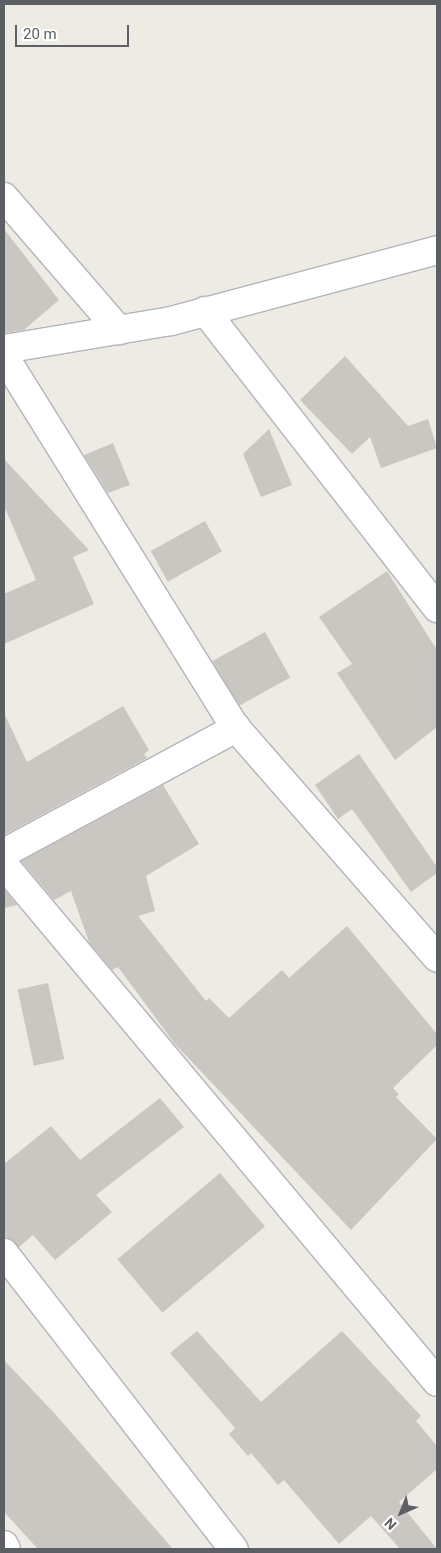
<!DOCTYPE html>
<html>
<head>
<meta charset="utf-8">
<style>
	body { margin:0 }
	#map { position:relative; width:441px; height:1553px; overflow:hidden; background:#eeebe4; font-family:Roboto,sans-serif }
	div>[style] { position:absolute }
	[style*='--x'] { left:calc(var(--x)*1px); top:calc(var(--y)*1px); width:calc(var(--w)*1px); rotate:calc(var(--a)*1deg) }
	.building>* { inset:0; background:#cac6c1; transform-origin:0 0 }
	.roads { filter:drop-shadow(1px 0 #b1b5b9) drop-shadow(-1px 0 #b1b5b9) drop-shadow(0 1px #b1b5b9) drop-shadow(0 -1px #b1b5b9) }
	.minor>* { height:28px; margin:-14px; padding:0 14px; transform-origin:14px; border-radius:14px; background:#fff }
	span { translate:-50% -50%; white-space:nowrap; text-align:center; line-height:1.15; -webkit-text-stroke:4px #fff; paint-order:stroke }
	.frame { position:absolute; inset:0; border:5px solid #5c6064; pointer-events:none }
	.north { position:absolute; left:376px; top:1488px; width:50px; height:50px; -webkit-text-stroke:4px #fff; paint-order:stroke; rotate:224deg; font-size:14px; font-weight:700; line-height:20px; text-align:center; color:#5c6064 }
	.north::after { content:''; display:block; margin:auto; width:18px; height:22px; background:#5c6064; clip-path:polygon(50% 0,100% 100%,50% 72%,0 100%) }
	.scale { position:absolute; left:15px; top:25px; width:114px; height:22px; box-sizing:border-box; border:2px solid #5c6064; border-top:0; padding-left:6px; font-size:15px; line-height:18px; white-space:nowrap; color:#5c6064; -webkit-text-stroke:4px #fff; paint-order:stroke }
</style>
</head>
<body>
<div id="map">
	<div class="building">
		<div style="clip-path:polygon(4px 229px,59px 300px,24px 330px,4px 333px)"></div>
		<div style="clip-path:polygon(345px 356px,408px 426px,428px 419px,437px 448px,381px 468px,370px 437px,352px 454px,300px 400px)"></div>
		<div style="clip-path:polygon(269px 429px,292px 485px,261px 497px,243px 454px)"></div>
		<div style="clip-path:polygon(113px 443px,130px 485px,108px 493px,84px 455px)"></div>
		<div style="clip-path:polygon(4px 459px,89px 550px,73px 557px,94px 604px,4px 644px,4px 594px,36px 580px,4px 506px)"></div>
		<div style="left:205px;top:521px;width:35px;height:62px;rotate:61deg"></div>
		<div style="clip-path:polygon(387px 571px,437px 650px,437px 727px,395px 760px,337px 673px,352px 664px,319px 617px)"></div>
		<div style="left:265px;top:632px;width:52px;height:60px;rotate:61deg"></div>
		<div style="clip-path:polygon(123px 706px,149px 750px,144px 754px,147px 758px,4px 835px,4px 713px,27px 762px)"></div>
		<div style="clip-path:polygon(359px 754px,437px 867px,437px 873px,411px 892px,352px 809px,338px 819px,315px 785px)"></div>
		<div style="clip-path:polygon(163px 785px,199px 844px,146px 876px,155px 911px,138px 916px,206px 1001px,209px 998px,229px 1018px,282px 970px,289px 978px,347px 926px,437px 1034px,437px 1045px,393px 1088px,399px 1094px,396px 1097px,437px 1139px,351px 1230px,175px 1044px,118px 967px,112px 970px,89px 942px,71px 891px,54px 900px,21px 861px)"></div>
		<div style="clip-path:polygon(4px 889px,17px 905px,4px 908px)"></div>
		<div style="left:48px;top:983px;width:78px;height:31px;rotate:78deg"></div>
		<div style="clip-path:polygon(160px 1098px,184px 1127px,96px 1195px,112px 1212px,55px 1260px,33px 1235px,19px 1247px,4px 1238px,4px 1164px,51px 1126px,80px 1160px)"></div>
		<div style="left:220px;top:1173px;width:70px;height:134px;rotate:50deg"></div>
		<div style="clip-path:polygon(197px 1331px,261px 1402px,342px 1331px,421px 1416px,416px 1421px,437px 1446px,437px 1469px,399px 1502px,437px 1549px,400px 1549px,371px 1516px,339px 1544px,284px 1480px,278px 1485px,251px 1453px,248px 1456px,229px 1434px,235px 1428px,170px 1353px)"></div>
		<div style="clip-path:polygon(4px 1360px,56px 1415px,173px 1549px,38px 1549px,4px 1512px)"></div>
	</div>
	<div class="roads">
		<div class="minor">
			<div style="--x:4;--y:197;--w:176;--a:49.2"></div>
			<div style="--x:205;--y:311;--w:377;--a:52"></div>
			<div style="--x:4;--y:349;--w:169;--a:-9.5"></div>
			<div style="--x:171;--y:321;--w:275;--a:-14.9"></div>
			<div style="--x:4;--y:356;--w:438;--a:58.1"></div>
			<div style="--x:236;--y:728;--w:305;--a:48.8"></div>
			<div style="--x:4;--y:853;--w:264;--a:-28.3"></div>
			<div style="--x:4;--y:865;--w:674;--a:50.05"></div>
			<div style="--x:4;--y:1253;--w:375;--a:52.2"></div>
			<div style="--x:4;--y:1545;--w:4;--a:63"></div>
		</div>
	</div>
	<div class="frame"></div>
	<div class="north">N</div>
	<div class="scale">20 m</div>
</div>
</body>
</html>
